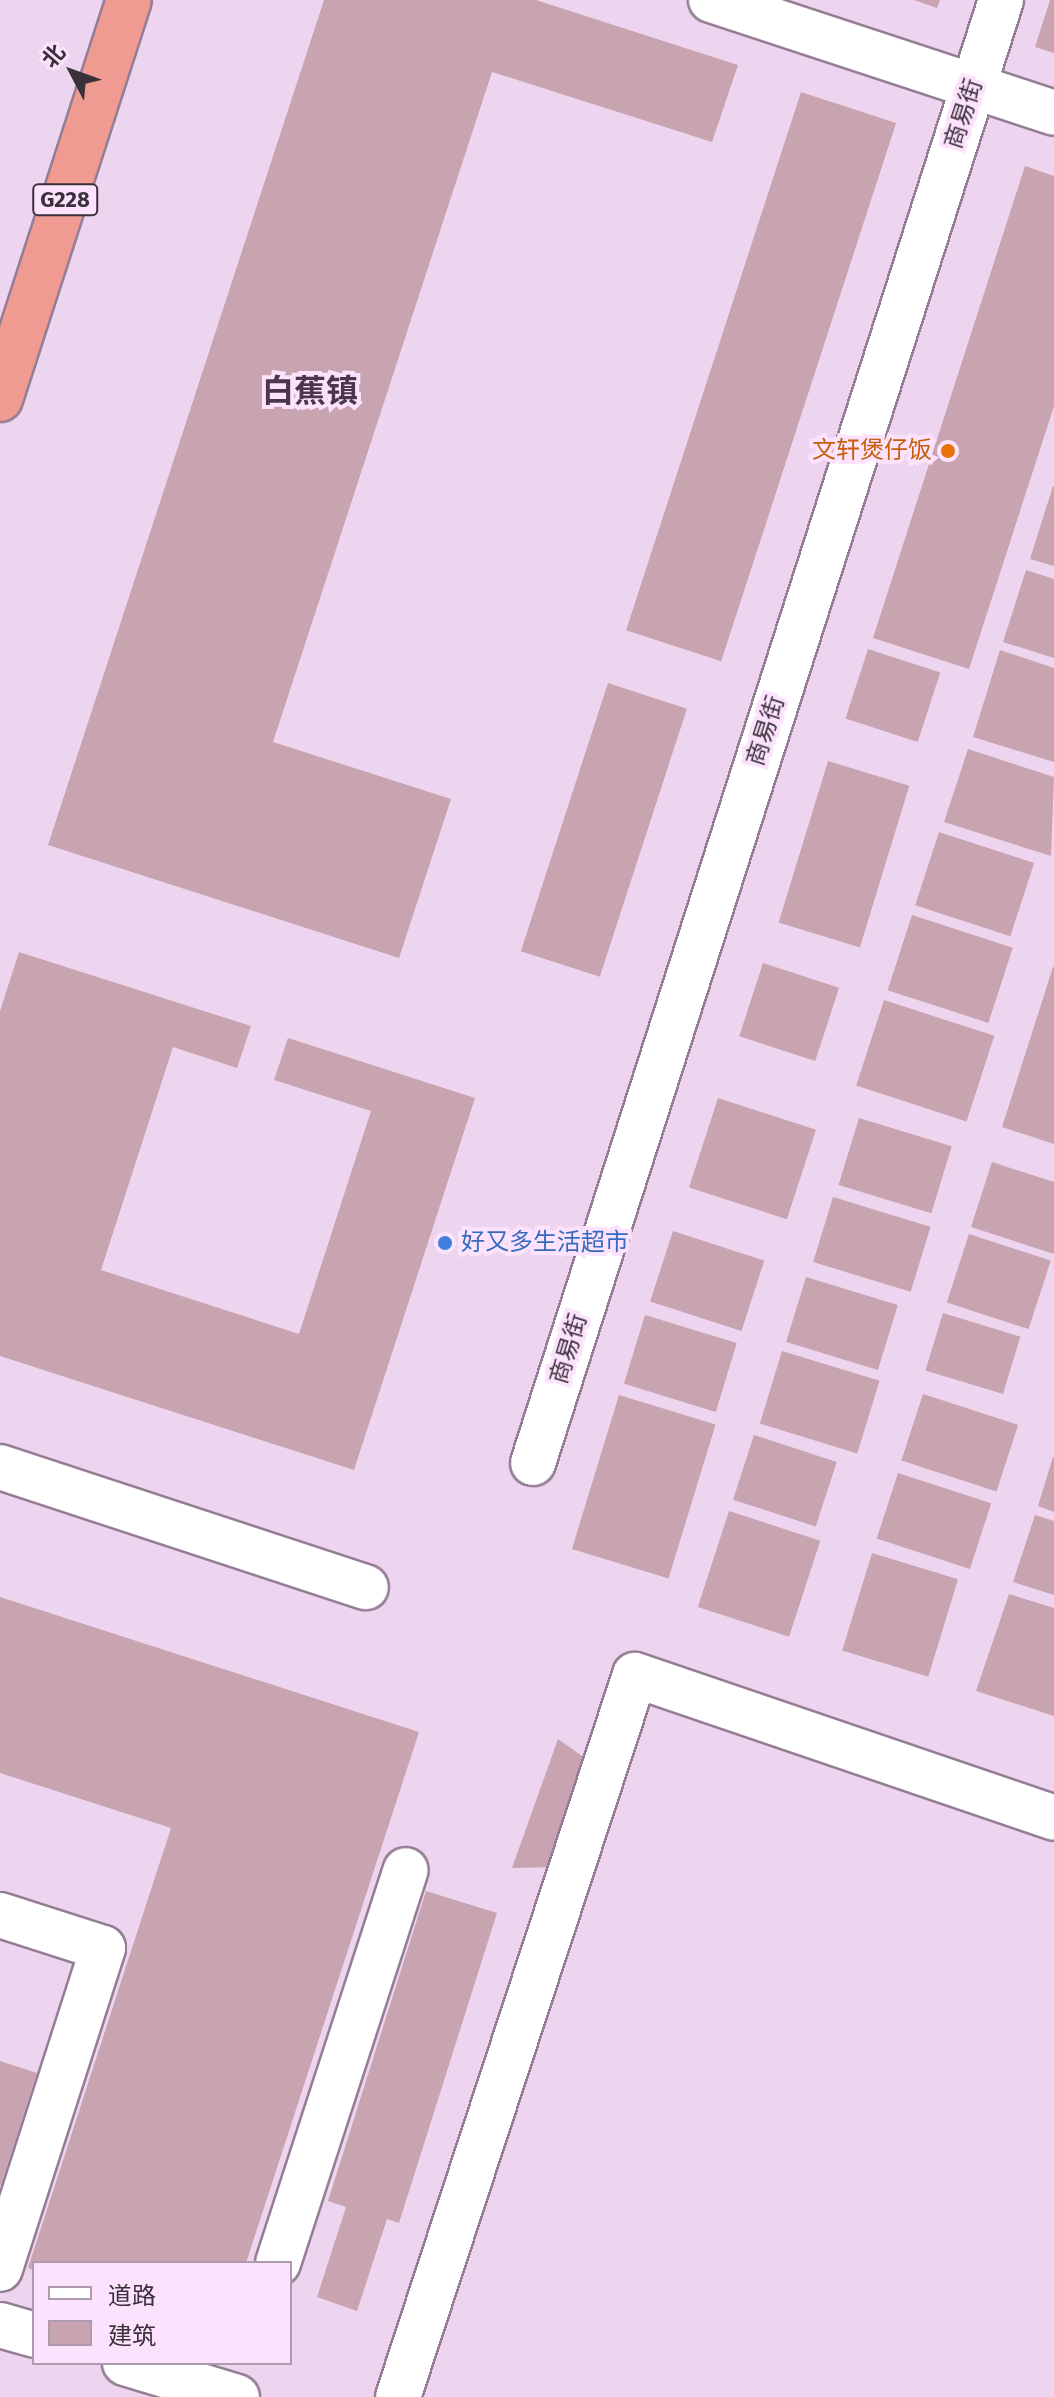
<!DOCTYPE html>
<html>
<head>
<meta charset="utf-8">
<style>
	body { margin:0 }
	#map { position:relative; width:1054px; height:2397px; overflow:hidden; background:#eed5ef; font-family:"Fira Sans","Noto Sans SC",sans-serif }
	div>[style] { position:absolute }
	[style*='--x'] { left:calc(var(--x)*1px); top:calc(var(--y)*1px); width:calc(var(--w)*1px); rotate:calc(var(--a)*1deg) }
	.building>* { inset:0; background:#c8a4b0; transform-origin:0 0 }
	.roads { filter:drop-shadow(2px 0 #947d95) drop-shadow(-2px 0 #947d95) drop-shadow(0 2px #947d95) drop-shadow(0 -2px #947d95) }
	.street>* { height:44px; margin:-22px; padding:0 22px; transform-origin:22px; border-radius:22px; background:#fff }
	.highway>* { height:44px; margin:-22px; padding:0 22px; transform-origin:22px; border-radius:22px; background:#f09b91 }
	.dots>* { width:22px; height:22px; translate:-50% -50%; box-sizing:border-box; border:4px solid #fce2fc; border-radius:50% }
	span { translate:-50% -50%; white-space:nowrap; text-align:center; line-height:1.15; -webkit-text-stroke:8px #fce2fc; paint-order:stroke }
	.shield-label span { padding:2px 6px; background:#fce2fc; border:2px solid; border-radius:6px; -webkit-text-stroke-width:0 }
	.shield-label { font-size:22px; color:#3b313b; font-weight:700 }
	.street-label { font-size:24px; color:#3b313b }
	.food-label { font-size:24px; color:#c56008 }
	.right { translate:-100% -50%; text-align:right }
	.shop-label { font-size:24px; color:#366cbe }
	.left { translate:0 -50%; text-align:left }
	.district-label { font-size:32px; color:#4b374c; font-weight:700 }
	.legend { position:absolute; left:32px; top:2261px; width:260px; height:104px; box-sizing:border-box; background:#fce2fc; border:2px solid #af9baf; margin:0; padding:10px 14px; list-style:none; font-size:24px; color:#3b313b }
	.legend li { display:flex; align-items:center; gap:16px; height:40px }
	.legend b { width:40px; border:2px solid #af9baf }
	.north { position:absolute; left:32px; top:32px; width:80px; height:80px; -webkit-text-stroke:6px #fce2fc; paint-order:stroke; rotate:311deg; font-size:22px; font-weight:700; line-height:32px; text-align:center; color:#3b313b }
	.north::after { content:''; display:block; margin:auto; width:28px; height:36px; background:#3b313b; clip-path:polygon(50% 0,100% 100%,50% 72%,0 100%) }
</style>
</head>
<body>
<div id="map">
	<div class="building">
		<div style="clip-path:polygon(324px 0,536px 0,738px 65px,712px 142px,492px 72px,273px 742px,451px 799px,399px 958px,48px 845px)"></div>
		<div style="clip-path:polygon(914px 0,940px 0,937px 8px)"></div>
		<div style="clip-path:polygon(1050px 0,1054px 0,1054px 53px,1035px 47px)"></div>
		<div style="left:801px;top:92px;width:100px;height:566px;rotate:18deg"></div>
		<div style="clip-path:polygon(1025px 166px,1054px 176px,1054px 406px,969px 669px,873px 638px)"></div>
		<div style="clip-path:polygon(1053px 486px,1054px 486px,1054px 566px,1030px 559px)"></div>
		<div style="clip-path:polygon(1026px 570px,1054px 579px,1054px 658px,1003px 642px)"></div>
		<div style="left:868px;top:649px;width:76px;height:73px;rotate:18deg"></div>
		<div style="clip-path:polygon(1000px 650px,1054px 668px,1054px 762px,973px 737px)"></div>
		<div style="left:608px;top:683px;width:83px;height:282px;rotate:18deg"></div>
		<div style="clip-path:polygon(968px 749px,1054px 777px,1051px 856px,944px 822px)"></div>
		<div style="left:828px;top:761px;width:85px;height:169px;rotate:17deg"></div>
		<div style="left:939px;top:832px;width:100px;height:77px;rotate:18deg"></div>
		<div style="left:912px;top:915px;width:106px;height:79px;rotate:18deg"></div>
		<div style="clip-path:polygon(19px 952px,251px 1026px,237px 1068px,173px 1047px,101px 1270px,299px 1334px,371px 1111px,274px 1080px,288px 1038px,475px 1098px,354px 1470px,0 1356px,0 1011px)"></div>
		<div style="left:763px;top:963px;width:80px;height:77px;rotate:18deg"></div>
		<div style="clip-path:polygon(1053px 967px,1054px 967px,1054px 1144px,1002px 1127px)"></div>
		<div style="left:884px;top:1000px;width:116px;height:90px;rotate:18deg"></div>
		<div style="left:718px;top:1098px;width:103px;height:94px;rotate:18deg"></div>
		<div style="left:859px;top:1118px;width:97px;height:70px;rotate:17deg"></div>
		<div style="clip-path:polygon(992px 1162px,1054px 1182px,1054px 1254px,971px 1227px)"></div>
		<div style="left:833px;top:1197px;width:102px;height:68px;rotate:17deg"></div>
		<div style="left:673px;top:1231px;width:96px;height:74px;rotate:18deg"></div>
		<div style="left:969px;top:1234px;width:86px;height:72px;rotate:18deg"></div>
		<div style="left:806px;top:1277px;width:96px;height:68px;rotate:17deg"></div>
		<div style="left:943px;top:1313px;width:81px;height:60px;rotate:17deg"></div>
		<div style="left:645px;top:1315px;width:96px;height:72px;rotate:17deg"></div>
		<div style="left:782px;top:1351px;width:102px;height:76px;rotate:17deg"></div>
		<div style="left:923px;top:1394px;width:100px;height:70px;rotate:18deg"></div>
		<div style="left:619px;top:1395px;width:101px;height:161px;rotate:17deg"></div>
		<div style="left:754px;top:1435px;width:87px;height:68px;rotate:18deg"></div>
		<div style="clip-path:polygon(1053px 1457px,1054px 1457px,1054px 1512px,1038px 1506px)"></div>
		<div style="left:898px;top:1473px;width:98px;height:69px;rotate:18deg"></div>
		<div style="left:729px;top:1511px;width:96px;height:101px;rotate:18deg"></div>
		<div style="clip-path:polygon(1035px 1515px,1054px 1521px,1054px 1595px,1013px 1582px)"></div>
		<div style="left:872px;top:1553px;width:90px;height:102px;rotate:17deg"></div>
		<div style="clip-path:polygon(1009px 1594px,1054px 1608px,1054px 1716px,976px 1691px)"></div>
		<div style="clip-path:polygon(0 1597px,419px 1732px,246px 2263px,34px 2263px,34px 2270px,28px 2268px,171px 1828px,0 1773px)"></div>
		<div style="clip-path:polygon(558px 1739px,595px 1765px,562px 1867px,512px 1868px)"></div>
		<div style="clip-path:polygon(426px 1891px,497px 1913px,399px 2223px,387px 2219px,357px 2311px,317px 2297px,346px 2207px,328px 2201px)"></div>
		<div style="clip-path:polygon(0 2061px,37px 2073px,1px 2185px,0 2185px)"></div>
	</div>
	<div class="roads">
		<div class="street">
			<div style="--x:711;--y:0;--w:361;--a:18.2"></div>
			<div style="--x:533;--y:1463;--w:1536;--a:-72.26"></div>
			<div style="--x:0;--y:1467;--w:385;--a:18.2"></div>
			<div style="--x:0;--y:1915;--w:108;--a:17.8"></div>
			<div style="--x:103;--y:1948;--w:337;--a:107.8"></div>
			<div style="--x:278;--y:2263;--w:413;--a:-72"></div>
			<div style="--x:0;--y:2325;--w:35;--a:16"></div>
			<div style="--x:125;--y:2363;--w:117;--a:16.9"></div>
			<div style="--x:398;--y:2397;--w:760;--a:-71.83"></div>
			<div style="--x:635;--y:1675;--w:443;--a:18.8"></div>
		</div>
		<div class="highway">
			<div style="--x:0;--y:399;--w:419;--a:-72.1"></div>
		</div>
	</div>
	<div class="dots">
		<div style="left:948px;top:451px;background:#e8710a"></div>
		<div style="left:445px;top:1243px;background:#3f7fe0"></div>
	</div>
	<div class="shield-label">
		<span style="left:65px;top:200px">G228</span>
	</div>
	<div class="street-label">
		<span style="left:964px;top:114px;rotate:-72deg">商易街</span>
		<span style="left:766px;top:731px;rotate:-72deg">商易街</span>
		<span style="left:569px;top:1349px;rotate:-73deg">商易街</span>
	</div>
	<div class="food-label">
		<span class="right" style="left:932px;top:451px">文轩煲仔饭</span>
	</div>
	<div class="shop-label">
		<span class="left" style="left:461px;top:1243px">好又多生活超市</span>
	</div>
	<div class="district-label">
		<span style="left:310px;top:391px">白蕉镇</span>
	</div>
	<ul class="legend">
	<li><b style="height:10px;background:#fff"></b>道路</li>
	<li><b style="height:22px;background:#c8a4b0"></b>建筑</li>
	</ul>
	<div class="north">北</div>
</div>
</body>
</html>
